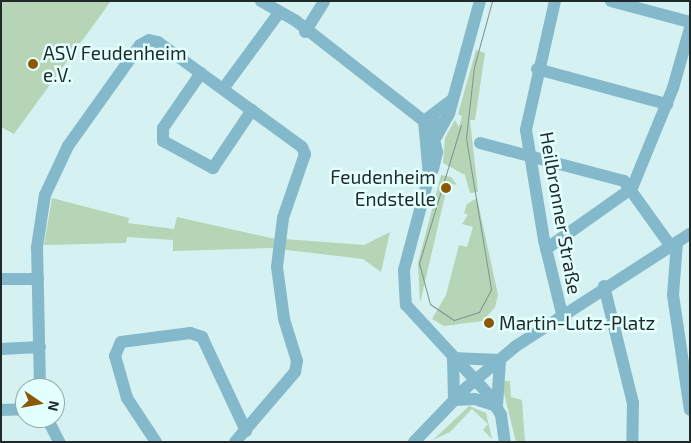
<!DOCTYPE html>
<html>
<head>
<meta charset="utf-8">
<style>
	body { margin:0 }
	#map { position:relative; width:691px; height:443px; overflow:hidden; background:#d6f1f1; font-family:"Exo 2",sans-serif }
	div>[style] { position:absolute }
	[style*='--x'] { left:calc(var(--x)*1px); top:calc(var(--y)*1px); width:calc(var(--w)*1px); rotate:calc(var(--a)*1deg) }
	.green>* { inset:0; background:#b6d4b6 }
	.minor>* { height:12px; margin:-6px; padding:0 6px; transform-origin:6px; border-radius:6px; background:#83b9ca }
	.tram>* { height:1px; margin:-0.5px; padding:0 0.5px; transform-origin:0.5px; border-radius:0.5px; background:#809393 }
	.dots>* { width:14px; height:14px; translate:-50% -50%; box-sizing:border-box; border:2px solid #e3fffe; border-radius:50% }
	span { translate:-50% -50%; white-space:nowrap; text-align:center; line-height:1.15; -webkit-text-stroke:5px #e3fffe; paint-order:stroke }
	.poi-label { font-size:19px; color:#1f2929 }
	.left { translate:0 -50%; text-align:left }
	.right { translate:-100% -50%; text-align:right }
	.street-label { font-size:19px; color:#1f2929 }
	.frame { position:absolute; inset:0; border:2px solid #1f2929; pointer-events:none }
	.north { position:absolute; left:15px; top:378px; width:50px; height:50px; box-sizing:border-box; background:#e3fffe; border:1px solid #95a9a9; border-radius:50%; rotate:102deg; font-size:14px; font-weight:700; line-height:20px; text-align:center; color:#1f2929 }
	.north::after { content:''; display:block; margin:auto; width:18px; height:22px; background:#8c5806; clip-path:polygon(50% 0,100% 100%,50% 72%,0 100%) }
</style>
</head>
<body>
<div id="map">
	<div class="green">
		<div style="clip-path:polygon(1px 1px,111px 1px,14px 134px,1px 127px)"></div>
		<div style="clip-path:polygon(476px 50px,485px 53px,475px 120px,470px 120px,478px 192px,470px 193px,465px 175px,443px 163px,445px 138px,455px 120px,459px 127px,462px 116px,458px 114px)"></div>
		<div style="clip-path:polygon(441px 175px,451px 177px,457px 185px,448px 183px,420px 303px,418px 263px)"></div>
		<div style="clip-path:polygon(52px 198px,129px 218px,128px 223px,174px 229px,177px 217px,271px 238px,364px 245px,390px 232px,381px 272px,363px 259px,270px 248px,173px 251px,173px 240px,127px 237px,126px 243px,44px 245px)"></div>
		<div style="clip-path:polygon(477px 198px,498px 295px,495px 307px,483px 321px,444px 326px,432px 319px,446px 295px,459px 245px,467px 247px,473px 227px,462px 224px,468px 215px,464px 213px,467px 204px)"></div>
		<div style="clip-path:polygon(501px 381px,510px 381px,511px 397px,522px 400px,525px 442px,516px 442px)"></div>
		<div style="clip-path:polygon(469px 406px,486px 413px,492px 439px,483px 430px,488px 424px,472px 409px,450px 432px,433px 440px)"></div>
	</div>
	<div class="minor">
		<div style="--x:261;--y:1;--w:40;--a:29.7"></div>
		<div style="--x:296;--y:21;--w:162;--a:38"></div>
		<div style="--x:424;--y:121;--w:19;--a:9"></div>
		<div style="--x:555;--y:1;--w:132;--a:102.7"></div>
		<div style="--x:526;--y:130;--w:111;--a:80.7"></div>
		<div style="--x:544;--y:240;--w:76;--a:76.3"></div>
		<div style="--x:611;--y:1;--w:82;--a:14.9"></div>
		<div style="--x:305;--y:32;--w:36;--a:-58"></div>
		<div style="--x:537;--y:69;--w:135;--a:15.1"></div>
		<div style="--x:201;--y:73;--w:67;--a:124.6"></div>
		<div style="--x:163;--y:128;--w:13;--a:90"></div>
		<div style="--x:163;--y:141;--w:57;--a:28.4"></div>
		<div style="--x:213;--y:168;--w:70;--a:-56.1"></div>
		<div style="--x:223;--y:89;--w:93;--a:-53.7"></div>
		<div style="--x:424;--y:121;--w:55;--a:84.8"></div>
		<div style="--x:429;--y:176;--w:97;--a:104.9"></div>
		<div style="--x:404;--y:270;--w:35;--a:87"></div>
		<div style="--x:406;--y:305;--w:122;--a:47.3"></div>
		<div style="--x:489;--y:395;--w:23;--a:59"></div>
		<div style="--x:501;--y:415;--w:27;--a:82"></div>
		<div style="--x:424;--y:121;--w:36;--a:-37"></div>
		<div style="--x:432;--y:132;--w:21;--a:76"></div>
		<div style="--x:437;--y:152;--w:18;--a:103"></div>
		<div style="--x:436;--y:137;--w:26;--a:-61"></div>
		<div style="--x:449;--y:114;--w:117;--a:-74.7"></div>
		<div style="--x:480;--y:143;--w:149;--a:14.8"></div>
		<div style="--x:624;--y:181;--w:79;--a:54.3"></div>
		<div style="--x:677;--y:242;--w:53;--a:94.3"></div>
		<div style="--x:673;--y:295;--w:116;--a:81.6"></div>
		<div style="--x:546;--y:249;--w:105;--a:-35.3"></div>
		<div style="--x:632;--y:188;--w:108;--a:-67.7"></div>
		<div style="--x:673;--y:88;--w:62;--a:-74.2"></div>
		<div style="--x:1;--y:279;--w:37;--a:0"></div>
		<div style="--x:604;--y:286;--w:121;--a:76.1"></div>
		<div style="--x:633;--y:403;--w:39;--a:91"></div>
		<div style="--x:1;--y:349;--w:39;--a:-3"></div>
		<div style="--x:453;--y:358;--w:47;--a:2.4"></div>
		<div style="--x:453;--y:358;--w:42;--a:88.6"></div>
		<div style="--x:40;--y:388;--w:141;--a:-91.2"></div>
		<div style="--x:37;--y:247;--w:53;--a:-81.3"></div>
		<div style="--x:45;--y:195;--w:54;--a:-64.9"></div>
		<div style="--x:68;--y:146;--w:124;--a:-54.5"></div>
		<div style="--x:140;--y:45;--w:10;--a:-29"></div>
		<div style="--x:149;--y:40;--w:9;--a:13"></div>
		<div style="--x:158;--y:42;--w:178;--a:36.1"></div>
		<div style="--x:302;--y:147;--w:8;--a:67"></div>
		<div style="--x:305;--y:154;--w:68;--a:109"></div>
		<div style="--x:283;--y:218;--w:49;--a:97"></div>
		<div style="--x:277;--y:267;--w:52;--a:82.3"></div>
		<div style="--x:284;--y:319;--w:44;--a:72.8"></div>
		<div style="--x:297;--y:361;--w:11;--a:100"></div>
		<div style="--x:295;--y:372;--w:92;--a:130.6"></div>
		<div style="--x:454;--y:400;--w:21;--a:-3"></div>
		<div style="--x:475;--y:399;--w:23;--a:18"></div>
		<div style="--x:497;--y:406;--w:46;--a:-86.3"></div>
		<div style="--x:1;--y:410;--w:24;--a:-2"></div>
		<div style="--x:47;--y:418;--w:27;--a:63"></div>
		<div style="--x:156;--y:442;--w:53;--a:-123.4"></div>
		<div style="--x:127;--y:398;--w:44;--a:-105.9"></div>
		<div style="--x:115;--y:356;--w:15;--a:-67"></div>
		<div style="--x:121;--y:342;--w:70;--a:-7.4"></div>
		<div style="--x:190;--y:333;--w:13;--a:18"></div>
		<div style="--x:202;--y:337;--w:104;--a:64.9"></div>
		<div style="--x:414;--y:442;--w:76;--a:-46.1"></div>
		<div style="--x:467;--y:387;--w:64;--a:-39.9"></div>
		<div style="--x:516;--y:346;--w:207;--a:-32.8"></div>
	</div>
	<div class="tram">
		<div style="--x:461;--y:125;--w:144;--a:106.9"></div>
		<div style="--x:419;--y:263;--w:42;--a:75"></div>
		<div style="--x:430;--y:304;--w:29;--a:34"></div>
		<div style="--x:454;--y:320;--w:26;--a:-18"></div>
		<div style="--x:479;--y:312;--w:26;--a:-62"></div>
		<div style="--x:491;--y:289;--w:153;--a:-99.4"></div>
		<div style="--x:466;--y:138;--w:71;--a:-83.6"></div>
		<div style="--x:474;--y:67;--w:68;--a:-74.7"></div>
	</div>
	<div class="dots">
		<div style="left:33px;top:64px;background:#8c5806"></div>
		<div style="left:446px;top:188px;background:#8c5806"></div>
		<div style="left:489px;top:323px;background:#8c5806"></div>
	</div>
	<div class="poi-label">
		<span class="left" style="left:43px;top:64px">ASV Feudenheim<br>e.V.</span>
		<span class="right" style="left:436px;top:188px">Feudenheim<br>Endstelle</span>
		<span class="left" style="left:499px;top:323px">Martin-Lutz-Platz</span>
	</div>
	<div class="street-label">
		<span style="left:561px;top:213px;rotate:80deg">Heilbronner Straße</span>
	</div>
	<div class="frame"></div>
	<div class="north">N</div>
</div>
</body>
</html>
